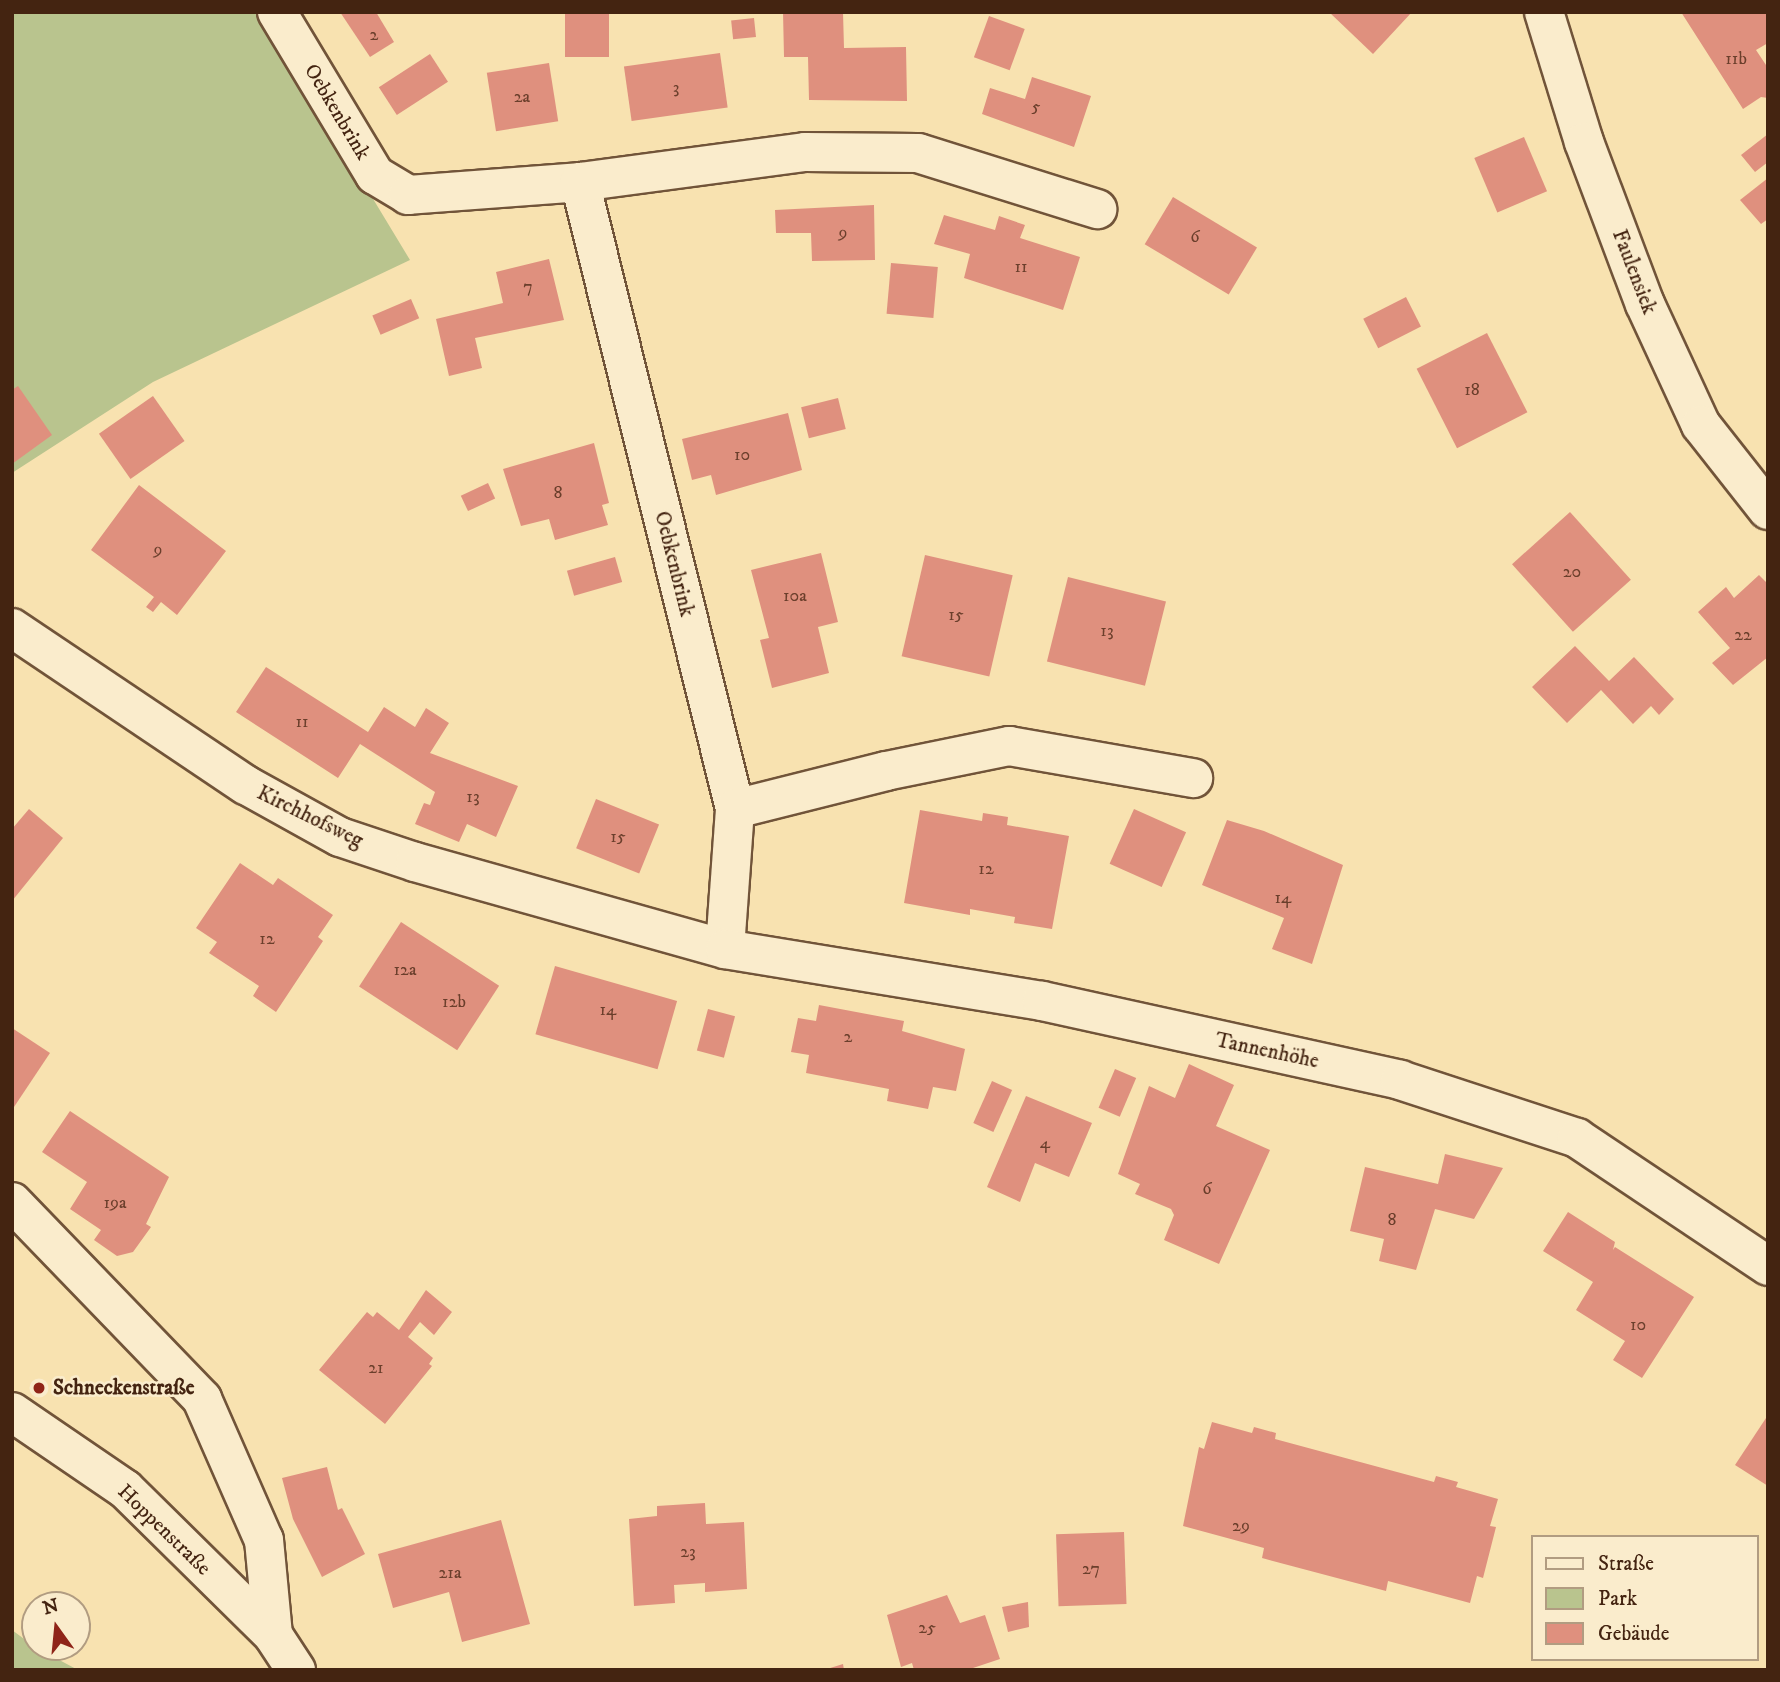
<!DOCTYPE html>
<html>
<head>
<meta charset="utf-8">
<style>
	body { margin:0 }
	#map { position:relative; width:1780px; height:1682px; overflow:hidden; background:#f8e2b0; font-family:"IM FELL DW Pica",serif }
	div>[style] { position:absolute }
	[style*='--x'] { left:calc(var(--x)*1px); top:calc(var(--y)*1px); width:calc(var(--w)*1px); rotate:calc(var(--a)*1deg) }
	.green>* { inset:0; background:#b9c48e }
	.building>* { inset:0; background:#df907e; transform-origin:0 0 }
	.roads { filter:drop-shadow(2px 0 #715439) drop-shadow(-2px 0 #715439) drop-shadow(0 2px #715439) drop-shadow(0 -2px #715439) }
	.minor>* { height:38px; margin:-19px; padding:0 19px; transform-origin:19px; border-radius:19px; background:#faeccc }
	.dots>* { width:19px; height:19px; translate:-50% -50%; box-sizing:border-box; border:4px solid #faeccc; border-radius:50% }
	span { translate:-50% -50%; white-space:nowrap; text-align:center; line-height:1.15; -webkit-text-stroke:5px #faeccc; paint-order:stroke }
	.number-label { font-size:18px; color:#6b3f2c }
	.number-label span { -webkit-text-stroke-width:0 }
	.street-label { font-size:21px; color:#442411 }
	.poi-label { font-size:21px; color:#442411; font-weight:700 }
	.left { translate:0 -50%; text-align:left }
	.frame { position:absolute; inset:0; border:14px solid #442411; pointer-events:none }
	.legend { position:absolute; left:1531px; top:1535px; width:228px; height:126px; box-sizing:border-box; background:#faeccc; border:2px solid #b19c81; margin:0; padding:9px 12px; list-style:none; font-size:21px; color:#442411 }
	.legend li { display:flex; align-items:center; gap:14px; height:35px }
	.legend b { width:35px; border:2px solid #b19c81 }
	.north { position:absolute; left:21px; top:1591px; width:70px; height:70px; box-sizing:border-box; background:#faeccc; border:2px solid #b19c81; border-radius:50%; rotate:345deg; font-size:19px; font-weight:700; line-height:28px; text-align:center; color:#442411 }
	.north::after { content:''; display:block; margin:auto; width:24px; height:32px; background:#8f2418; clip-path:polygon(50% 0,100% 100%,50% 72%,0 100%) }
</style>
</head>
<body>
<div id="map">
	<div class="green">
		<div style="clip-path:polygon(12px 12px,260px 12px,410px 260px,153px 382px,12px 473px)"></div>
		<div style="clip-path:polygon(12px 1630px,35px 1647px,78px 1670px,12px 1670px)"></div>
	</div>
	<div class="building">
		<div style="clip-path:polygon(340px 12px,376px 12px,394px 42px,370px 57px)"></div>
		<div style="left:565px;top:12px;width:44px;height:45px"></div>
		<div style="clip-path:polygon(783px 12px,843px 12px,844px 48px,906px 47px,907px 101px,809px 100px,808px 57px,784px 57px)"></div>
		<div style="clip-path:polygon(1329px 12px,1412px 12px,1373px 54px)"></div>
		<div style="clip-path:polygon(1681px 12px,1768px 12px,1768px 43px,1756px 50px,1768px 68px,1768px 98px,1761px 97px,1743px 109px)"></div>
		<div style="left:989px;top:16px;width:38px;height:44px;rotate:20deg"></div>
		<div style="left:754px;top:18px;width:19px;height:23px;rotate:84deg"></div>
		<div style="left:720px;top:53px;width:55px;height:97px;rotate:82deg"></div>
		<div style="left:430px;top:54px;width:33px;height:61px;rotate:57deg"></div>
		<div style="left:549px;top:63px;width:59px;height:63px;rotate:81deg"></div>
		<div style="clip-path:polygon(1032px 77px,1091px 96px,1074px 147px,982px 114px,990px 88px,1025px 99px)"></div>
		<div style="clip-path:polygon(1768px 134px,1768px 162px,1755px 172px,1741px 155px)"></div>
		<div style="left:1524px;top:137px;width:59px;height:54px;rotate:67deg"></div>
		<div style="clip-path:polygon(1768px 178px,1768px 219px,1761px 224px,1740px 200px)"></div>
		<div style="left:1173px;top:197px;width:98px;height:55px;rotate:31deg"></div>
		<div style="clip-path:polygon(874px 205px,875px 260px,812px 261px,811px 233px,776px 233px,775px 210px)"></div>
		<div style="clip-path:polygon(944px 215px,995px 230px,999px 216px,1025px 225px,1020px 238px,1080px 257px,1063px 310px,964px 278px,970px 254px,934px 244px)"></div>
		<div style="clip-path:polygon(549px 259px,564px 320px,475px 338px,482px 368px,449px 376px,436px 319px,503px 303px,496px 272px)"></div>
		<div style="left:891px;top:263px;width:47px;height:51px;rotate:5deg"></div>
		<div style="left:1406px;top:297px;width:33px;height:48px;rotate:63deg"></div>
		<div style="left:411px;top:299px;width:21px;height:42px;rotate:67deg"></div>
		<div style="left:1487px;top:333px;width:89px;height:79px;rotate:63deg"></div>
		<div style="clip-path:polygon(18px 386px,52px 435px,12px 464px,12px 390px)"></div>
		<div style="left:153px;top:396px;width:55px;height:66px;rotate:55deg"></div>
		<div style="left:838px;top:398px;width:32px;height:38px;rotate:76deg"></div>
		<div style="clip-path:polygon(788px 413px,802px 470px,716px 495px,711px 475px,692px 480px,682px 439px)"></div>
		<div style="clip-path:polygon(594px 443px,609px 503px,602px 505px,608px 525px,555px 540px,549px 519px,521px 526px,503px 469px)"></div>
		<div style="left:488px;top:483px;width:17px;height:30px;rotate:65deg"></div>
		<div style="clip-path:polygon(139px 485px,226px 551px,177px 615px,161px 602px,153px 612px,146px 607px,154px 597px,91px 550px)"></div>
		<div style="left:1570px;top:512px;width:91px;height:78px;rotate:48deg"></div>
		<div style="clip-path:polygon(821px 553px,838px 622px,818px 627px,829px 673px,772px 688px,760px 640px,769px 638px,751px 570px)"></div>
		<div style="left:925px;top:555px;width:90px;height:104px;rotate:13deg"></div>
		<div style="left:615px;top:557px;width:26px;height:50px;rotate:74deg"></div>
		<div style="clip-path:polygon(1759px 575px,1768px 584px,1768px 657px,1733px 685px,1712px 663px,1730px 648px,1698px 612px,1726px 587px,1734px 598px)"></div>
		<div style="left:1068px;top:577px;width:101px;height:87px;rotate:14deg"></div>
		<div style="clip-path:polygon(1575px 646px,1609px 681px,1634px 657px,1674px 699px,1659px 715px,1651px 706px,1633px 724px,1601px 690px,1567px 723px,1532px 687px)"></div>
		<div style="clip-path:polygon(266px 667px,368px 732px,384px 707px,415px 727px,426px 708px,449px 723px,430px 753px,518px 786px,496px 837px,467px 824px,459px 842px,415px 824px,424px 803px,430px 805px,435px 792px,360px 744px,338px 778px,236px 712px)"></div>
		<div style="left:596px;top:799px;width:68px;height:53px;rotate:22deg"></div>
		<div style="clip-path:polygon(29px 809px,63px 838px,12px 901px,12px 829px)"></div>
		<div style="left:1134px;top:809px;width:57px;height:60px;rotate:24deg"></div>
		<div style="clip-path:polygon(920px 810px,982px 821px,983px 813px,1008px 817px,1007px 825px,1069px 836px,1052px 929px,1014px 923px,1015px 917px,970px 909px,970px 915px,904px 903px)"></div>
		<div style="clip-path:polygon(1227px 820px,1264px 831px,1343px 865px,1312px 964px,1272px 949px,1284px 918px,1202px 885px)"></div>
		<div style="clip-path:polygon(240px 863px,273px 885px,278px 878px,333px 915px,318px 937px,323px 941px,276px 1012px,253px 996px,259px 986px,209px 953px,217px 942px,196px 928px)"></div>
		<div style="left:401px;top:922px;width:117px;height:77px;rotate:33deg"></div>
		<div style="left:555px;top:966px;width:127px;height:71px;rotate:16deg"></div>
		<div style="clip-path:polygon(819px 1005px,904px 1021px,902px 1031px,965px 1049px,956px 1091px,933px 1087px,928px 1109px,887px 1101px,889px 1089px,806px 1073px,809px 1055px,791px 1052px,798px 1018px,816px 1021px)"></div>
		<div style="left:708px;top:1009px;width:28px;height:43px;rotate:15deg"></div>
		<div style="clip-path:polygon(12px 1028px,50px 1053px,12px 1110px)"></div>
		<div style="clip-path:polygon(1189px 1064px,1234px 1085px,1216px 1126px,1270px 1150px,1219px 1264px,1164px 1240px,1174px 1215px,1171px 1209px,1135px 1194px,1140px 1184px,1118px 1174px,1149px 1086px,1175px 1098px)"></div>
		<div style="left:1115px;top:1069px;width:23px;height:42px;rotate:23deg"></div>
		<div style="left:992px;top:1081px;width:22px;height:46px;rotate:24deg"></div>
		<div style="clip-path:polygon(1026px 1096px,1092px 1123px,1069px 1177px,1035px 1163px,1020px 1202px,987px 1187px)"></div>
		<div style="clip-path:polygon(70px 1111px,169px 1177px,146px 1224px,151px 1227px,133px 1252px,117px 1256px,94px 1240px,101px 1230px,70px 1209px,87px 1182px,42px 1152px)"></div>
		<div style="clip-path:polygon(1445px 1154px,1503px 1168px,1474px 1219px,1435px 1209px,1416px 1270px,1379px 1261px,1384px 1239px,1350px 1231px,1365px 1167px,1438px 1184px)"></div>
		<div style="clip-path:polygon(1568px 1212px,1615px 1242px,1613px 1250px,1615px 1247px,1694px 1297px,1642px 1378px,1613px 1360px,1625px 1341px,1576px 1310px,1593px 1282px,1543px 1251px)"></div>
		<div style="clip-path:polygon(426px 1290px,452px 1312px,434px 1335px,420px 1322px,408px 1337px,433px 1358px,429px 1364px,432px 1366px,385px 1424px,319px 1370px,367px 1312px,373px 1317px,377px 1312px,399px 1330px)"></div>
		<div style="clip-path:polygon(1768px 1415px,1768px 1486px,1735px 1465px)"></div>
		<div style="clip-path:polygon(1212px 1422px,1252px 1433px,1254px 1427px,1276px 1433px,1275px 1439px,1434px 1482px,1436px 1476px,1458px 1482px,1456px 1487px,1498px 1499px,1490px 1526px,1496px 1527px,1483px 1578px,1477px 1576px,1470px 1603px,1388px 1581px,1386px 1591px,1262px 1558px,1264px 1548px,1183px 1526px,1199px 1447px,1204px 1449px)"></div>
		<div style="clip-path:polygon(327px 1467px,338px 1510px,342px 1508px,365px 1554px,322px 1577px,293px 1519px,282px 1478px)"></div>
		<div style="clip-path:polygon(705px 1503px,706px 1524px,744px 1522px,747px 1589px,705px 1592px,705px 1583px,674px 1585px,675px 1603px,634px 1606px,629px 1519px,657px 1516px,657px 1506px)"></div>
		<div style="clip-path:polygon(501px 1520px,530px 1624px,462px 1642px,449px 1592px,393px 1608px,378px 1554px)"></div>
		<div style="left:1124px;top:1532px;width:72px;height:68px;rotate:88deg"></div>
		<div style="clip-path:polygon(947px 1595px,960px 1623px,985px 1615px,1000px 1659px,967px 1670px,914px 1670px,912px 1663px,901px 1667px,887px 1615px)"></div>
		<div style="clip-path:polygon(1028px 1602px,1029px 1627px,1008px 1632px,1002px 1607px)"></div>
		<div style="clip-path:polygon(843px 1664px,844px 1670px,827px 1670px,827px 1669px)"></div>
	</div>
	<div class="roads">
		<div class="minor">
			<div style="--x:277;--y:12;--w:190;--a:59"></div>
			<div style="--x:375;--y:175;--w:39;--a:31"></div>
			<div style="--x:408;--y:195;--w:172;--a:-4.3"></div>
			<div style="--x:580;--y:182;--w:646;--a:76.11"></div>
			<div style="--x:735;--y:809;--w:140;--a:94.1"></div>
			<div style="--x:1544;--y:12;--w:136;--a:72.9"></div>
			<div style="--x:1584;--y:142;--w:173;--a:69.4"></div>
			<div style="--x:1645;--y:304;--w:133;--a:65.2"></div>
			<div style="--x:1701;--y:425;--w:108;--a:51.8"></div>
			<div style="--x:580;--y:182;--w:227;--a:-7.6"></div>
			<div style="--x:805;--y:152;--w:113;--a:0.5"></div>
			<div style="--x:918;--y:153;--w:188;--a:17.4"></div>
			<div style="--x:12;--y:628;--w:282;--a:33.9"></div>
			<div style="--x:246;--y:785;--w:107;--a:29"></div>
			<div style="--x:340;--y:837;--w:79;--a:18.4"></div>
			<div style="--x:415;--y:862;--w:322;--a:15.7"></div>
			<div style="--x:725;--y:949;--w:321;--a:9.3"></div>
			<div style="--x:1042;--y:1001;--w:367;--a:12.4"></div>
			<div style="--x:1400;--y:1080;--w:186;--a:18.1"></div>
			<div style="--x:1577;--y:1138;--w:230;--a:33.8"></div>
			<div style="--x:735;--y:809;--w:156;--a:-14.1"></div>
			<div style="--x:886;--y:771;--w:126;--a:-11.5"></div>
			<div style="--x:1009;--y:746;--w:187;--a:9.9"></div>
			<div style="--x:12;--y:1202;--w:274;--a:46"></div>
			<div style="--x:202;--y:1399;--w:154;--a:66.3"></div>
			<div style="--x:264;--y:1540;--w:95;--a:84.6"></div>
			<div style="--x:12;--y:1412;--w:137;--a:34.3"></div>
			<div style="--x:125;--y:1489;--w:208;--a:44.6"></div>
			<div style="--x:273;--y:1635;--w:42;--a:56.7"></div>
		</div>
	</div>
	<div class="dots">
		<div style="left:39px;top:1388px;background:#8f2418"></div>
	</div>
	<div class="number-label">
		<span style="left:374px;top:35px">2</span>
		<span style="left:1736px;top:59px">11b</span>
		<span style="left:676px;top:88px">3</span>
		<span style="left:522px;top:97px">2a</span>
		<span style="left:1036px;top:107px">5</span>
		<span style="left:843px;top:233px">9</span>
		<span style="left:1195px;top:237px">6</span>
		<span style="left:1021px;top:267px">11</span>
		<span style="left:528px;top:287px">7</span>
		<span style="left:1472px;top:390px">18</span>
		<span style="left:742px;top:455px">10</span>
		<span style="left:558px;top:493px">8</span>
		<span style="left:158px;top:550px">9</span>
		<span style="left:1572px;top:572px">20</span>
		<span style="left:795px;top:596px">10a</span>
		<span style="left:956px;top:615px">15</span>
		<span style="left:1107px;top:631px">13</span>
		<span style="left:1743px;top:635px">22</span>
		<span style="left:302px;top:722px">11</span>
		<span style="left:473px;top:797px">13</span>
		<span style="left:618px;top:837px">15</span>
		<span style="left:986px;top:869px">12</span>
		<span style="left:1283px;top:898px">14</span>
		<span style="left:267px;top:939px">12</span>
		<span style="left:405px;top:970px">12a</span>
		<span style="left:454px;top:1002px">12b</span>
		<span style="left:608px;top:1010px">14</span>
		<span style="left:848px;top:1037px">2</span>
		<span style="left:1045px;top:1143px">4</span>
		<span style="left:1207px;top:1189px">6</span>
		<span style="left:115px;top:1203px">19a</span>
		<span style="left:1392px;top:1220px">8</span>
		<span style="left:1638px;top:1325px">10</span>
		<span style="left:376px;top:1368px">21</span>
		<span style="left:1241px;top:1526px">29</span>
		<span style="left:688px;top:1552px">23</span>
		<span style="left:1091px;top:1569px">27</span>
		<span style="left:450px;top:1573px">21a</span>
		<span style="left:927px;top:1628px">25</span>
	</div>
	<div class="street-label">
		<span style="left:337px;top:112px;rotate:59deg">Oebkenbrink</span>
		<span style="left:1634px;top:272px;rotate:69deg">Faulensiek</span>
		<span style="left:674px;top:564px;rotate:76deg">Oebkenbrink</span>
		<span style="left:310px;top:817px;rotate:26deg">Kirchhofsweg</span>
		<span style="left:1267px;top:1051px;rotate:12deg">Tannenhöhe</span>
		<span style="left:164px;top:1530px;rotate:44deg">Hoppenstraße</span>
	</div>
	<div class="poi-label">
		<span class="left" style="left:53px;top:1388px">Schneckenstraße</span>
	</div>
	<div class="frame"></div>
	<ul class="legend">
	<li><b style="height:9px;background:#faeccc"></b>Straße</li>
	<li><b style="height:19px;background:#b9c48e"></b>Park</li>
	<li><b style="height:19px;background:#df907e"></b>Gebäude</li>
	</ul>
	<div class="north">N</div>
</div>
</body>
</html>
